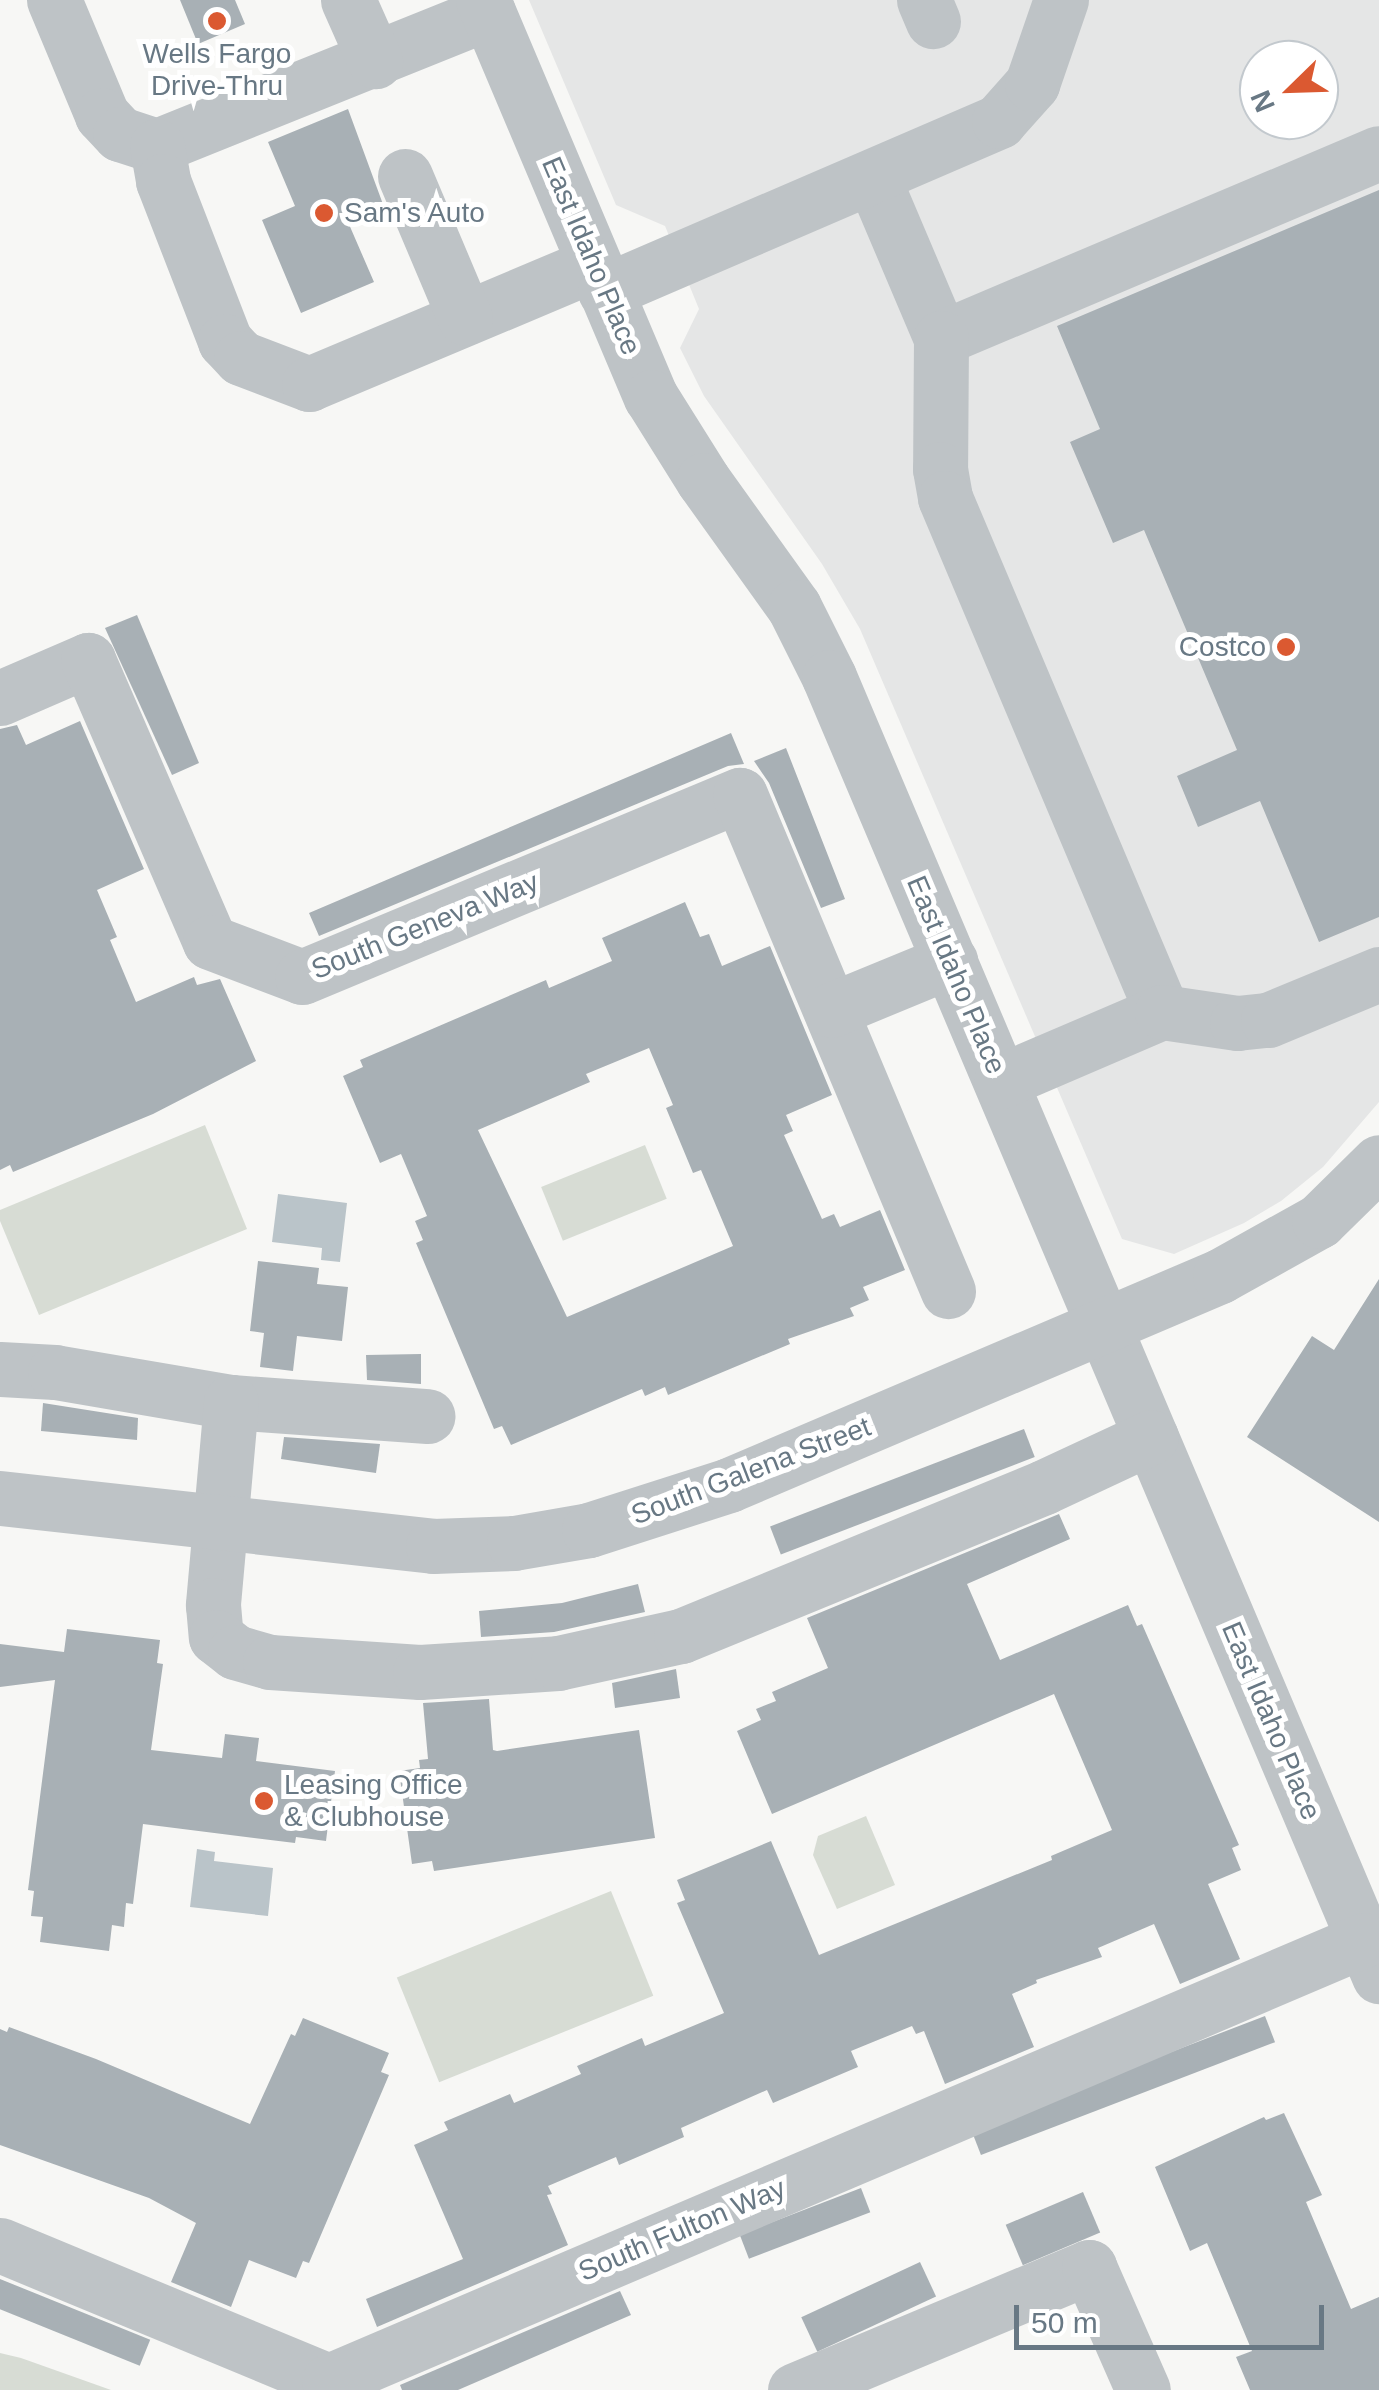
<!DOCTYPE html>
<html>
<head>
<meta charset="utf-8">
<style>
	body { margin:0 }
	#map { position:relative; width:1379px; height:2390px; overflow:hidden; background:#f7f7f5; font-family:Helvetica,sans-serif }
	div>[style] { position:absolute }
	[style*='--x'] { left:calc(var(--x)*1px); top:calc(var(--y)*1px); width:calc(var(--w)*1px); rotate:calc(var(--a)*1deg) }
	.built>* { inset:0; background:#e5e6e6 }
	.green>* { inset:0; background:#d7dcd4; transform-origin:0 0 }
	.water>* { inset:0; background:#bac4c9 }
	.building>* { inset:0; background:#a8b0b5; transform-origin:0 0 }
	.minor>* { height:55px; margin:-27.5px; padding:0 27.5px; transform-origin:27.5px; border-radius:27.5px; background:#bec3c6 }
	.dots>* { width:28px; height:28px; translate:-50% -50%; box-sizing:border-box; border:5px solid #fff; border-radius:50% }
	span { translate:-50% -50%; white-space:nowrap; text-align:center; line-height:1.15; -webkit-text-stroke:10px #fff; paint-order:stroke }
	.poi-label { font-size:28px; color:#687884 }
	.left { translate:0 -50%; text-align:left }
	.right { translate:-100% -50%; text-align:right }
	.street-label { font-size:28px; color:#687884 }
	.north { position:absolute; left:1239px; top:40px; width:100px; height:100px; box-sizing:border-box; background:#fff; border:2px solid #c3c9ce; border-radius:50%; rotate:247deg; font-size:28px; font-weight:700; line-height:40px; text-align:center; color:#687884 }
	.north::after { content:''; display:block; margin:auto; width:35px; height:45px; background:#db5931; clip-path:polygon(50% 0,100% 100%,50% 72%,0 100%) }
	.scale { position:absolute; left:1014px; top:2305px; width:310px; height:45px; box-sizing:border-box; border:5px solid #687884; border-top:0; padding-left:12px; font-size:30px; line-height:35px; white-space:nowrap; color:#687884; -webkit-text-stroke:8px #fff; paint-order:stroke }
</style>
</head>
<body>
<div id="map">
	<div class="built">
		<div style="clip-path:polygon(evenodd,529px 0,1379px 0,1379px 1102px,1323px 1167px,1281px 1201px,1244px 1223px,1174px 1254px,1122px 1239px,860px 629px,822px 564px,704px 396px,680px 348px,699px 309px,665px 226px,616px 205px,529px 0,1259px 60px,1319px 60px,1319px 120px,1259px 120px,1259px 60px)"></div>
	</div>
	<div class="green">
		<div style="clip-path:polygon(205px 1125px,247px 1229px,39px 1315px,0 1221px,0 1210px)"></div>
		<div style="left:645px;top:1145px;width:58px;height:112px;rotate:68deg"></div>
		<div style="clip-path:polygon(866px 1816px,895px 1885px,837px 1909px,813px 1855px,818px 1836px)"></div>
		<div style="left:611px;top:1891px;width:113px;height:231px;rotate:68deg"></div>
		<div style="clip-path:polygon(0 2353px,21px 2358px,111px 2390px,0 2390px)"></div>
	</div>
	<div class="water">
		<div style="clip-path:polygon(278px 1194px,347px 1203px,340px 1262px,321px 1260px,322px 1248px,272px 1242px)"></div>
		<div style="clip-path:polygon(197px 1849px,215px 1852px,214px 1861px,273px 1868px,268px 1916px,190px 1907px)"></div>
	</div>
	<div class="building">
		<div style="clip-path:polygon(180px 0,235px 0,245px 24px,198px 44px)"></div>
		<div style="clip-path:polygon(348px 109px,384px 207px,348px 222px,374px 282px,301px 313px,262px 220px,295px 206px,268px 142px)"></div>
		<div style="clip-path:polygon(1379px 190px,1379px 917px,1319px 942px,1260px 801px,1198px 827px,1177px 776px,1237px 750px,1144px 530px,1113px 543px,1070px 442px,1100px 429px,1057px 326px)"></div>
		<div style="clip-path:polygon(137px 615px,199px 763px,172px 775px,105px 628px)"></div>
		<div style="clip-path:polygon(80px 721px,144px 869px,97px 890px,117px 937px,110px 940px,136px 1002px,194px 977px,197px 985px,220px 979px,256px 1061px,153px 1114px,13px 1172px,10px 1165px,0 1170px,0 729px,17px 725px,26px 745px)"></div>
		<div style="clip-path:polygon(731px 733px,744px 764px,728px 766px,319px 936px,309px 913px)"></div>
		<div style="clip-path:polygon(786px 748px,845px 899px,821px 908px,769px 783px,754px 761px)"></div>
		<div style="clip-path:polygon(evenodd,685px 902px,700px 937px,709px 934px,722px 966px,770px 946px,832px 1095px,786px 1115px,793px 1131px,784px 1135px,822px 1219px,834px 1214px,840px 1227px,880px 1210px,905px 1270px,863px 1287px,869px 1300px,850px 1308px,854px 1316px,788px 1339px,790px 1344px,668px 1395px,665px 1387px,645px 1396px,642px 1389px,511px 1445px,502px 1426px,494px 1429px,416px 1243px,423px 1240px,415px 1221px,427px 1216px,401px 1154px,380px 1163px,343px 1076px,363px 1067px,360px 1060px,546px 980px,549px 988px,612px 961px,602px 938px,685px 902px,649px 1048px,673px 1105px,666px 1108px,693px 1173px,701px 1170px,733px 1246px,567px 1317px,478px 1130px,590px 1082px,586px 1074px,649px 1048px)"></div>
		<div style="clip-path:polygon(258px 1261px,319px 1268px,317px 1284px,348px 1287px,342px 1341px,297px 1336px,293px 1371px,260px 1367px,264px 1333px,250px 1331px)"></div>
		<div style="clip-path:polygon(1379px 1279px,1379px 1522px,1247px 1437px,1312px 1336px,1334px 1350px)"></div>
		<div style="clip-path:polygon(421px 1354px,421px 1384px,367px 1380px,366px 1355px)"></div>
		<div style="clip-path:polygon(43px 1403px,138px 1418px,137px 1440px,41px 1431px)"></div>
		<div style="left:1024px;top:1429px;width:30px;height:272px;rotate:69deg"></div>
		<div style="clip-path:polygon(284px 1437px,380px 1444px,376px 1473px,281px 1459px)"></div>
		<div style="clip-path:polygon(1059px 1514px,1070px 1539px,967px 1584px,1000px 1660px,1128px 1605px,1137px 1626px,1142px 1624px,1239px 1845px,1232px 1848px,1241px 1870px,1208px 1884px,1240px 1959px,1180px 1984px,1154px 1924px,1098px 1948px,1102px 1957px,1036px 1980px,1037px 1983px,1012px 1994px,1034px 2047px,945px 2084px,924px 2031px,916px 2034px,912px 2026px,851px 2051px,858px 2067px,773px 2103px,767px 2090px,681px 2128px,684px 2137px,619px 2165px,616px 2157px,548px 2186px,552px 2194px,547px 2195px,568px 2245px,377px 2327px,366px 2299px,463px 2259px,414px 2145px,448px 2130px,444px 2122px,510px 2094px,514px 2103px,581px 2074px,577px 2066px,642px 2038px,645px 2046px,724px 2013px,677px 1903px,685px 1900px,677px 1880px,771px 1841px,819px 1955px,1052px 1860px,1051px 1856px,1112px 1830px,1054px 1694px,772px 1814px,737px 1731px,761px 1720px,756px 1709px,776px 1701px,772px 1692px,828px 1668px,807px 1618px)"></div>
		<div style="clip-path:polygon(638px 1584px,645px 1612px,554px 1632px,481px 1637px,479px 1611px,562px 1603px)"></div>
		<div style="clip-path:polygon(67px 1629px,160px 1640px,157px 1663px,163px 1664px,151px 1750px,222px 1758px,225px 1734px,259px 1738px,256px 1761px,335px 1771px,326px 1841px,296px 1837px,295px 1843px,143px 1824px,133px 1904px,126px 1903px,124px 1927px,112px 1925px,109px 1951px,40px 1942px,43px 1917px,31px 1916px,34px 1891px,28px 1890px,55px 1680px,0 1687px,0 1644px,64px 1652px)"></div>
		<div style="clip-path:polygon(676px 1669px,680px 1698px,615px 1708px,612px 1683px)"></div>
		<div style="clip-path:polygon(489px 1699px,493px 1750px,497px 1751px,639px 1730px,655px 1838px,434px 1871px,432px 1861px,412px 1864px,399px 1771px,420px 1768px,419px 1760px,428px 1759px,423px 1703px)"></div>
		<div style="left:1265px;top:2016px;width:28px;height:315px;rotate:69deg"></div>
		<div style="clip-path:polygon(303px 2018px,389px 2053px,381px 2072px,389px 2075px,309px 2263px,303px 2261px,296px 2278px,249px 2260px,231px 2307px,171px 2282px,196px 2223px,149px 2198px,0 2145px,0 2029px,7px 2032px,9px 2027px,96px 2059px,250px 2124px,291px 2034px,295px 2036px)"></div>
		<div style="clip-path:polygon(1284px 2113px,1322px 2195px,1306px 2202px,1351px 2309px,1379px 2297px,1379px 2390px,1250px 2390px,1236px 2357px,1252px 2351px,1207px 2243px,1190px 2251px,1155px 2167px,1264px 2117px,1266px 2120px)"></div>
		<div style="left:861px;top:2188px;width:26px;height:130px;rotate:69deg"></div>
		<div style="left:1083px;top:2192px;width:44px;height:84px;rotate:67deg"></div>
		<div style="left:920px;top:2262px;width:38px;height:131px;rotate:65deg"></div>
		<div style="left:0;top:2279px;width:162px;height:28px;rotate:22deg"></div>
		<div style="clip-path:polygon(620px 2291px,631px 2315px,458px 2390px,402px 2390px,400px 2385px)"></div>
	</div>
	<div class="minor">
		<div style="--x:54;--y:0;--w:125;--a:67.3"></div>
		<div style="--x:102;--y:115;--w:26;--a:47"></div>
		<div style="--x:120;--y:134;--w:39;--a:18"></div>
		<div style="--x:157;--y:146;--w:357;--a:-21.9"></div>
		<div style="--x:348;--y:0;--w:67;--a:66.1"></div>
		<div style="--x:483;--y:0;--w:431;--a:67.1"></div>
		<div style="--x:651;--y:397;--w:98;--a:57.9"></div>
		<div style="--x:703;--y:480;--w:156;--a:54.4"></div>
		<div style="--x:794;--y:607;--w:78;--a:63.4"></div>
		<div style="--x:829;--y:677;--w:1411;--a:67.05"></div>
		<div style="--x:924;--y:0;--w:23;--a:67"></div>
		<div style="--x:157;--y:146;--w:36;--a:80"></div>
		<div style="--x:163;--y:181;--w:172;--a:68.8"></div>
		<div style="--x:225;--y:341;--w:23;--a:47"></div>
		<div style="--x:241;--y:358;--w:73;--a:20.9"></div>
		<div style="--x:309;--y:384;--w:309;--a:-22.8"></div>
		<div style="--x:405;--y:176;--w:154;--a:67.1"></div>
		<div style="--x:873;--y:178;--w:174;--a:67"></div>
		<div style="--x:941;--y:338;--w:475;--a:-22.9"></div>
		<div style="--x:605;--y:291;--w:429;--a:-23.3"></div>
		<div style="--x:999;--y:121;--w:50;--a:-48.3"></div>
		<div style="--x:1032;--y:84;--w:89;--a:-71"></div>
		<div style="--x:941;--y:338;--w:131;--a:90.4"></div>
		<div style="--x:940;--y:469;--w:29;--a:80"></div>
		<div style="--x:945;--y:498;--w:558;--a:67.11"></div>
		<div style="--x:0;--y:698;--w:96;--a:-23.4"></div>
		<div style="--x:88;--y:660;--w:307;--a:66.6"></div>
		<div style="--x:210;--y:942;--w:98;--a:20.8"></div>
		<div style="--x:302;--y:977;--w:474;--a:-22.6"></div>
		<div style="--x:740;--y:795;--w:538;--a:67.25"></div>
		<div style="--x:831;--y:1010;--w:129;--a:-22.4"></div>
		<div style="--x:1001;--y:1081;--w:175;--a:-23.2"></div>
		<div style="--x:1162;--y:1012;--w:76;--a:8.3"></div>
		<div style="--x:1237;--y:1023;--w:31;--a:-6"></div>
		<div style="--x:1268;--y:1020;--w:120;--a:-22.5"></div>
		<div style="--x:0;--y:1369;--w:55;--a:3.1"></div>
		<div style="--x:55;--y:1372;--w:179;--a:9.7"></div>
		<div style="--x:231;--y:1402;--w:197;--a:4.1"></div>
		<div style="--x:231;--y:1402;--w:204;--a:95.1"></div>
		<div style="--x:213;--y:1605;--w:32;--a:85"></div>
		<div style="--x:216;--y:1637;--w:24;--a:38"></div>
		<div style="--x:235;--y:1652;--w:36;--a:16"></div>
		<div style="--x:270;--y:1662;--w:150;--a:3.8"></div>
		<div style="--x:420;--y:1672;--w:138;--a:-3.7"></div>
		<div style="--x:558;--y:1663;--w:126;--a:-12.4"></div>
		<div style="--x:681;--y:1636;--w:392;--a:-22.3"></div>
		<div style="--x:1044;--y:1487;--w:118;--a:-25"></div>
		<div style="--x:0;--y:1498;--w:436;--a:6.3"></div>
		<div style="--x:433;--y:1546;--w:81;--a:-2.1"></div>
		<div style="--x:514;--y:1543;--w:76;--a:-9.8"></div>
		<div style="--x:589;--y:1530;--w:147;--a:-17.8"></div>
		<div style="--x:729;--y:1485;--w:534;--a:-23.06"></div>
		<div style="--x:1220;--y:1276;--w:113;--a:-29.1"></div>
		<div style="--x:1319;--y:1221;--w:84;--a:-44.5"></div>
		<div style="--x:0;--y:2245;--w:356;--a:22.5"></div>
		<div style="--x:329;--y:2381;--w:1125;--a:-23.08"></div>
		<div style="--x:795;--y:2390;--w:319;--a:-22.7"></div>
		<div style="--x:1089;--y:2267;--w:134;--a:66.3"></div>
	</div>
	<div class="dots">
		<div style="left:217px;top:21px;background:#db5931"></div>
		<div style="left:324px;top:213px;background:#db5931"></div>
		<div style="left:1286px;top:647px;background:#db5931"></div>
		<div style="left:264px;top:1801px;background:#db5931"></div>
	</div>
	<div class="poi-label">
		<span style="left:217px;top:70px">Wells Fargo<br>Drive-Thru</span>
		<span class="left" style="left:344px;top:213px">Sam's Auto</span>
		<span class="right" style="left:1266px;top:647px">Costco</span>
		<span class="left" style="left:284px;top:1801px">Leasing Office<br>&amp; Clubhouse</span>
	</div>
	<div class="street-label">
		<span style="left:591px;top:256px;rotate:67deg">East Idaho Place</span>
		<span style="left:425px;top:926px;rotate:-22deg">South Geneva Way</span>
		<span style="left:956px;top:975px;rotate:67deg">East Idaho Place</span>
		<span style="left:751px;top:1471px;rotate:-21deg">South Galena Street</span>
		<span style="left:1271px;top:1721px;rotate:67deg">East Idaho Place</span>
		<span style="left:682px;top:2230px;rotate:-23deg">South Fulton Way</span>
	</div>
	<div class="north">N</div>
	<div class="scale">50 m</div>
</div>
</body>
</html>
